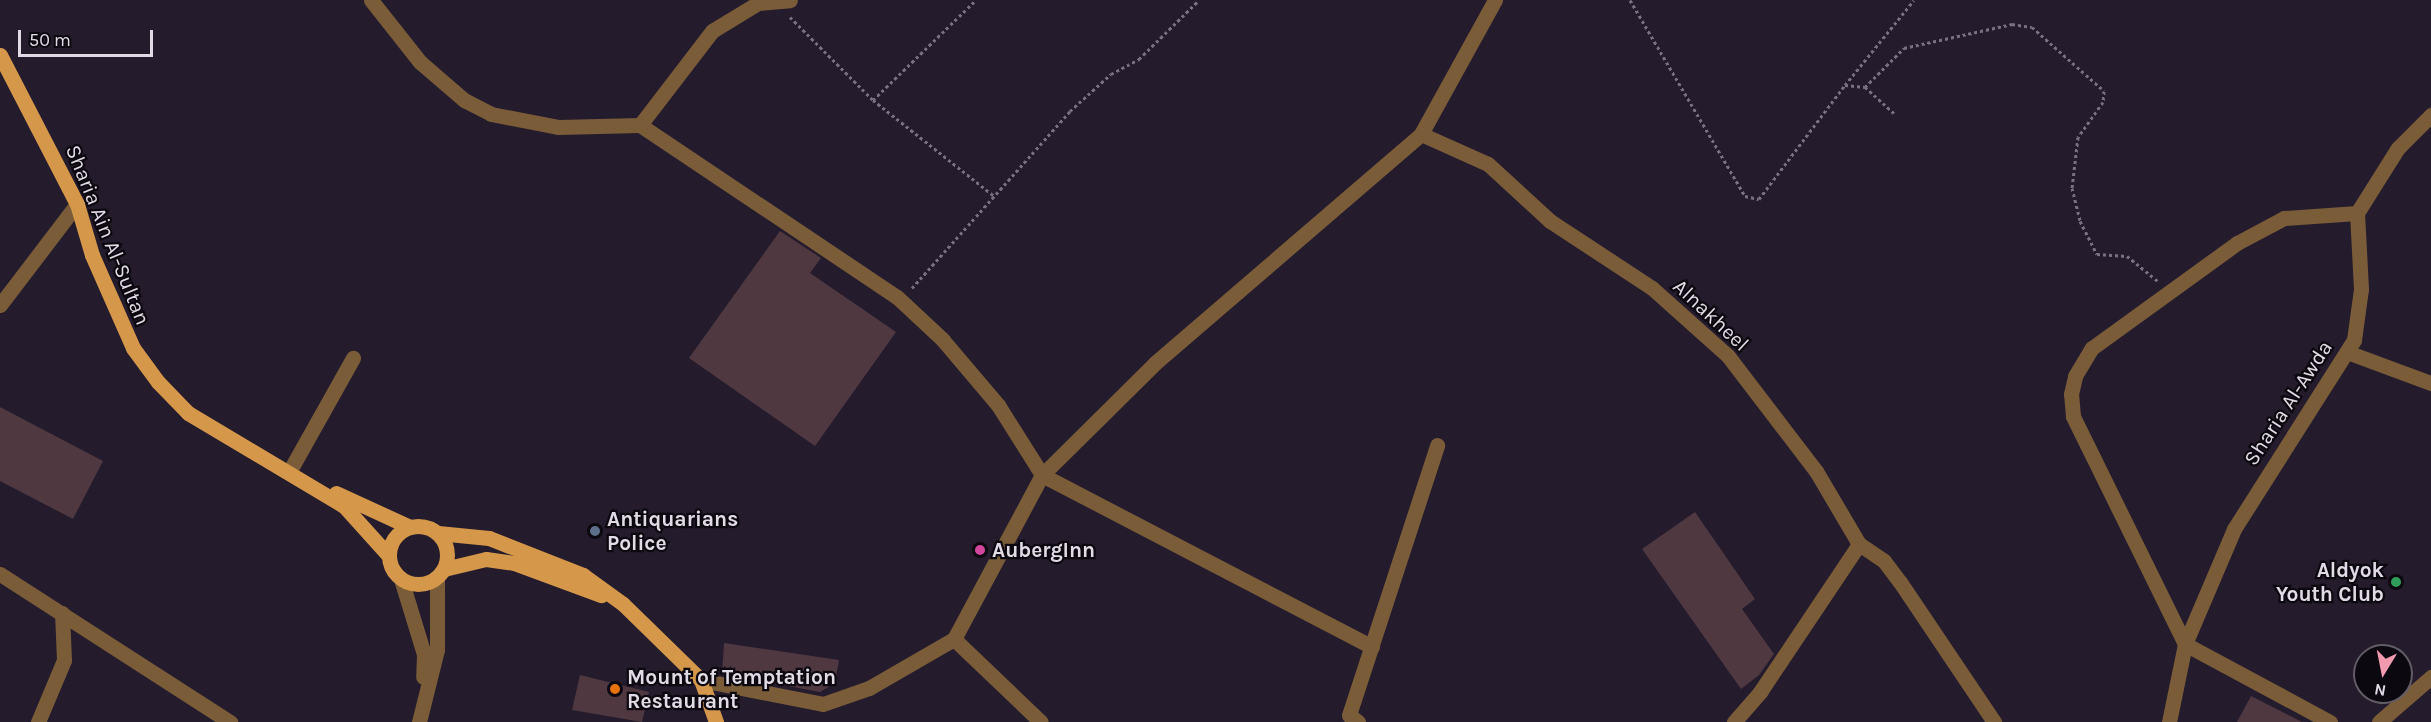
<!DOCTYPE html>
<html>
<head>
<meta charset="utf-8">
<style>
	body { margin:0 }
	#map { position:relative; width:2431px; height:722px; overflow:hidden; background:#241b2c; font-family:Karla,sans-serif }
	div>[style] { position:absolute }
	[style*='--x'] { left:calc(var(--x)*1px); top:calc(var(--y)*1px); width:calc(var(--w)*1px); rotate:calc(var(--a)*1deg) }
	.building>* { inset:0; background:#4f383f }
	.path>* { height:3px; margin-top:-1.5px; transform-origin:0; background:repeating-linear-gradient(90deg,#79717f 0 3px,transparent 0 6px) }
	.minor>* { height:15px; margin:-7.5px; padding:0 7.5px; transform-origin:7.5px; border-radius:7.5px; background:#7a5c39 }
	.major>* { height:15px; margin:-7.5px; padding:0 7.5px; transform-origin:7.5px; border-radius:7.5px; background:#d5974a }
	.major>.ring { margin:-7.5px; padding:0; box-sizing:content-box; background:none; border:15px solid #d5974a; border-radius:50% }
	.dots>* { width:16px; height:16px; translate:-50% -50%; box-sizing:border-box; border:3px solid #0c080f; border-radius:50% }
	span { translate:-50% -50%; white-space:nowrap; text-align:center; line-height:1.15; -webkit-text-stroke:4.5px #0c080f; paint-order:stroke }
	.street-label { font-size:21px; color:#e1dbe6 }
	.poi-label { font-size:21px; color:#e1dbe6; font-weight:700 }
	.left { translate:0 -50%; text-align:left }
	.right { translate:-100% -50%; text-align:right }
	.north { position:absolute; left:2353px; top:644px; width:60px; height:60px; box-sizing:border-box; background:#0c080f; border:2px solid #615c65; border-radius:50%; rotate:190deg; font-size:16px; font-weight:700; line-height:24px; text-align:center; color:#e1dbe6 }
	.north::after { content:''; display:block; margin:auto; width:21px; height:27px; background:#f29ab0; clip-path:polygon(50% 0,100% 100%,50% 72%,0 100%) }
	.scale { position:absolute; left:18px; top:30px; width:135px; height:27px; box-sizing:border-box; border:3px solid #e1dbe6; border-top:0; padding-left:8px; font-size:18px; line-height:21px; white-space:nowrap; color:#e1dbe6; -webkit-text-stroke:4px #0c080f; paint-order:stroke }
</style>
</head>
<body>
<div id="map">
	<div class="building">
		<div style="clip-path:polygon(780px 231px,821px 258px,810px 273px,896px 332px,815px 446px,689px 358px)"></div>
		<div style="clip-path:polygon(0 407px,103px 461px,73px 519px,0 481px)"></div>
		<div style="clip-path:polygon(1695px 512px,1755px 599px,1742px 609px,1774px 654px,1759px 675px,1741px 689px,1642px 549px)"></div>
		<div style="clip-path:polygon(724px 643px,839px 660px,835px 683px,820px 692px,722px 674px)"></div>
		<div style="clip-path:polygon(580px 675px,649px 692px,642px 722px,572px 710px)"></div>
		<div style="clip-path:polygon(2251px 696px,2302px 722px,2237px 722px)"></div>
	</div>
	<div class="path">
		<div style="--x:1630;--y:0;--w:227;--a:59.6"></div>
		<div style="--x:1745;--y:196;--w:14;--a:12"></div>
		<div style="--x:1759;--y:199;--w:143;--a:-53"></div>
		<div style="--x:1845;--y:85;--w:20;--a:6"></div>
		<div style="--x:1865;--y:87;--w:55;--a:-45"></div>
		<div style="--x:1904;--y:48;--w:111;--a:-12.5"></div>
		<div style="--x:2012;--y:24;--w:20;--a:9"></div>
		<div style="--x:2032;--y:27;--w:96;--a:41.6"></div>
		<div style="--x:2104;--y:91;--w:11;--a:95"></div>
		<div style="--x:2103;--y:102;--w:43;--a:125.5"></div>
		<div style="--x:2078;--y:137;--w:51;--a:96.7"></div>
		<div style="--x:2072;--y:188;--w:34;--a:76"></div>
		<div style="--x:2080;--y:221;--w:37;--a:63"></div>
		<div style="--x:2097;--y:254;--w:30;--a:4"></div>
		<div style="--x:2127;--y:256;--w:41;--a:39.1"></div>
		<div style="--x:790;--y:17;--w:117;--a:45"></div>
		<div style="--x:873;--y:100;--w:154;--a:38.4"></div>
		<div style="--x:1845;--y:85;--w:109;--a:-50.9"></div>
		<div style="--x:1865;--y:87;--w:40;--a:42"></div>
		<div style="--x:873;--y:100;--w:144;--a:-44.2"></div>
		<div style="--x:912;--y:288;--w:237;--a:-48.2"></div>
		<div style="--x:1070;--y:111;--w:55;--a:-42.1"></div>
		<div style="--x:1111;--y:74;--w:32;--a:-28"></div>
		<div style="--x:1139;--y:59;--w:84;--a:-44.5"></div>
	</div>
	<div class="minor">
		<div style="--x:371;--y:0;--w:79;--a:51.7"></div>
		<div style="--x:420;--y:62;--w:58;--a:40.8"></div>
		<div style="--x:464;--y:100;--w:30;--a:27"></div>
		<div style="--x:491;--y:114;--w:68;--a:11"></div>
		<div style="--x:558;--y:127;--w:82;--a:-1.4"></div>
		<div style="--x:640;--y:125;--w:309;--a:33.8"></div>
		<div style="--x:897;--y:297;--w:62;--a:43"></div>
		<div style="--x:942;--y:339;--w:87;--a:49.7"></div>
		<div style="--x:998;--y:405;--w:83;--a:57.8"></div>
		<div style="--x:1042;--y:475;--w:372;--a:27.5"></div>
		<div style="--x:1495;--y:0;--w:153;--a:118.9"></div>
		<div style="--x:1421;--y:134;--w:73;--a:24.1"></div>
		<div style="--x:1488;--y:164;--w:84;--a:42.6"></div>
		<div style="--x:1550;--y:221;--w:122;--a:33.3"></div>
		<div style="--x:1652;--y:288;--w:102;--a:41.8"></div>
		<div style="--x:1728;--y:356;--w:145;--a:52.6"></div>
		<div style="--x:1816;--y:471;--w:85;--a:59.5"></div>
		<div style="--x:1859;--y:544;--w:30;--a:34"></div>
		<div style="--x:1884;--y:561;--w:26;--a:53"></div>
		<div style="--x:1900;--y:582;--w:169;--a:56.1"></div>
		<div style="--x:640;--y:125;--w:118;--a:-52.5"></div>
		<div style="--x:712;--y:31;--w:54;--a:-31.3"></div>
		<div style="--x:758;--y:3;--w:32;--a:-5"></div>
		<div style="--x:0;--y:305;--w:127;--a:-52.7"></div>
		<div style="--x:2347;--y:352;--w:90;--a:20.3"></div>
		<div style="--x:289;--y:472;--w:131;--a:-60.7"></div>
		<div style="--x:0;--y:574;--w:274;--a:32.8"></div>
		<div style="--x:401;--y:579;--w:78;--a:73"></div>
		<div style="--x:424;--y:654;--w:23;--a:92"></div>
		<div style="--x:954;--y:639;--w:120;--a:43.7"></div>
		<div style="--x:701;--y:680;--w:124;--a:11.1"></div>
		<div style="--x:823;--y:704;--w:49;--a:-19.2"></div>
		<div style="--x:869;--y:688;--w:98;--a:-30"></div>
		<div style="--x:954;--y:639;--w:186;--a:-61.8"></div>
		<div style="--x:1042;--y:475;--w:159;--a:-44.7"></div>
		<div style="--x:1155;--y:363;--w:351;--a:-40.7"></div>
		<div style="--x:38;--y:722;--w:67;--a:-67.2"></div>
		<div style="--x:64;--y:660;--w:47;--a:-92.4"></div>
		<div style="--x:419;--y:722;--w:74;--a:-76"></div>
		<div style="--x:437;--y:650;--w:73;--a:-90"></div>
		<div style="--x:1358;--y:722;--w:11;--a:-142"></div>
		<div style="--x:1349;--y:715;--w:284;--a:-71.9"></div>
		<div style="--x:1734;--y:722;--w:40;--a:-49"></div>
		<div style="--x:1760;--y:692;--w:178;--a:-56.2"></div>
		<div style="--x:2169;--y:722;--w:80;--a:-78.4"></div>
		<div style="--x:2185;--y:644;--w:125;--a:-66.9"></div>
		<div style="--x:2234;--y:529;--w:224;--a:-57.6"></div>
		<div style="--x:2354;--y:340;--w:51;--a:-82.2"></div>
		<div style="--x:2361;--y:289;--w:76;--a:-93"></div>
		<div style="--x:2357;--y:213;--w:77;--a:-57.8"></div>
		<div style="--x:2398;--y:148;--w:47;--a:-45"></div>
		<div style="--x:2330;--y:722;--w:165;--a:-151.7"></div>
		<div style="--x:2185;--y:644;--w:254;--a:-116.2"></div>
		<div style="--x:2073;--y:416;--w:22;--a:-95"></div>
		<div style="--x:2071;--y:394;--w:18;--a:-77"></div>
		<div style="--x:2075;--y:376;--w:33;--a:-59"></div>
		<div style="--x:2092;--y:348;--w:179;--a:-35.9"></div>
		<div style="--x:2237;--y:243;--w:53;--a:-28"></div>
		<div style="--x:2284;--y:218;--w:73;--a:-3.9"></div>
		<div style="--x:2379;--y:722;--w:69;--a:-40.9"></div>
	</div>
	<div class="major">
		<div style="--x:0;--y:55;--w:168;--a:62.7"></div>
		<div style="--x:77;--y:204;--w:53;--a:73.6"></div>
		<div style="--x:92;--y:255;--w:102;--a:66.2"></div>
		<div style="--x:133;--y:348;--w:42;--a:53.7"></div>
		<div style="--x:158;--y:382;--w:43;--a:45.9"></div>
		<div style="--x:188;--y:413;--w:182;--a:30.8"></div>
		<div style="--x:344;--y:506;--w:67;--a:48"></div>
		<div style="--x:336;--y:493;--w:81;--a:24.7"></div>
		<div class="ring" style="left:389px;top:526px;width:43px;height:43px"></div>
		<div style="--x:438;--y:533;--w:51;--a:5.6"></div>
		<div style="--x:489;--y:538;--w:101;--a:21.5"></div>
		<div style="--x:583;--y:575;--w:49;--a:35.9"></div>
		<div style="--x:623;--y:604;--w:109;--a:44.3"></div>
		<div style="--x:701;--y:680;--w:45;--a:70.3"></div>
		<div style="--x:444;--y:569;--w:43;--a:-13.4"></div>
		<div style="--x:486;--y:559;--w:28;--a:8"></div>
		<div style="--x:514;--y:563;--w:93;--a:20.2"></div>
	</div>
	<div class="dots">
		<div style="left:595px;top:531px;background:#5c6f8a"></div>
		<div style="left:980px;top:550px;background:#d1479c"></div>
		<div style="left:2396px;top:582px;background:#2e9e5b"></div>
		<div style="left:615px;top:689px;background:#e8710a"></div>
	</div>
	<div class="street-label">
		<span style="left:108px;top:235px;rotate:68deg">Sharia Ain Al-Sultan</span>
		<span style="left:1711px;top:315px;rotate:43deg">Alnakheel</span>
		<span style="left:2288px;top:403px;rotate:-57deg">Sharia Al-Awda</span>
	</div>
	<div class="poi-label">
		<span class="left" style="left:607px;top:531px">Antiquarians<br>Police</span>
		<span class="left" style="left:992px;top:550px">AubergInn</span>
		<span class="right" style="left:2384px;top:582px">Aldyok<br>Youth Club</span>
		<span class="left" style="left:627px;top:689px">Mount of Temptation<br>Restaurant</span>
	</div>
	<div class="north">N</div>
	<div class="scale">50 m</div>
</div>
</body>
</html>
